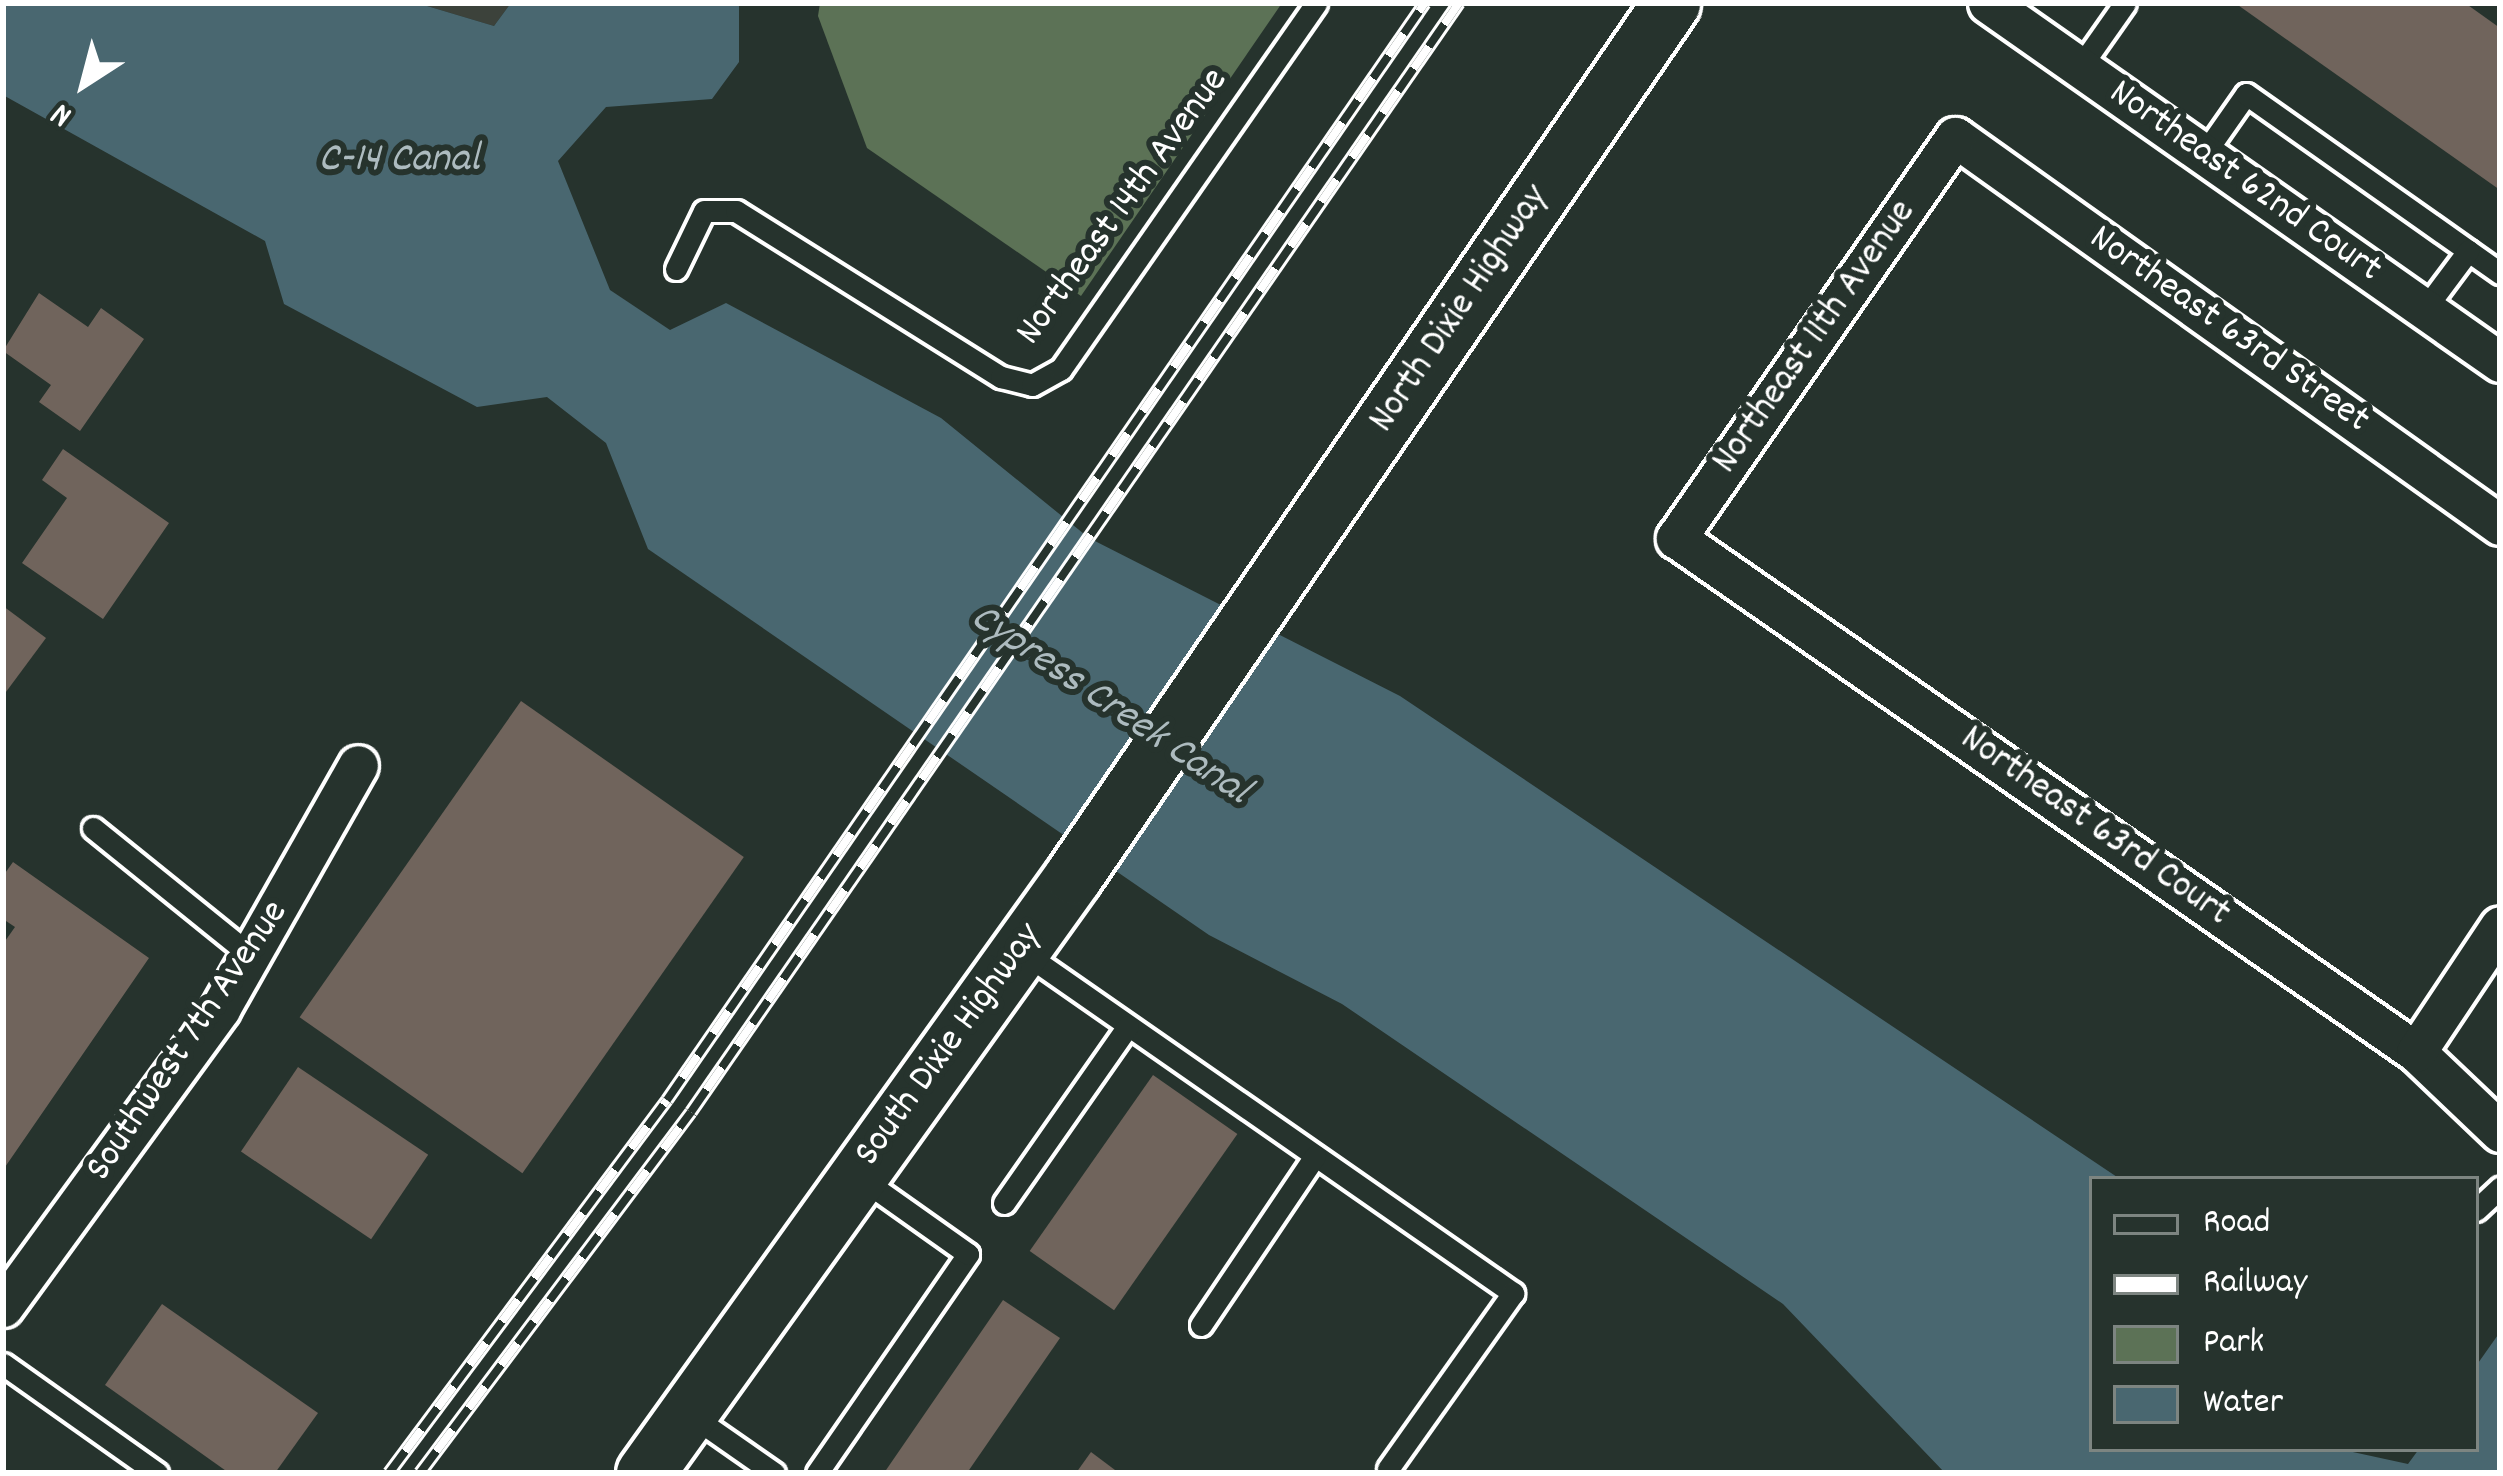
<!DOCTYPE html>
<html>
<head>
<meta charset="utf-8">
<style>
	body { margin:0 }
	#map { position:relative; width:2503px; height:1476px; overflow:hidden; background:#26332d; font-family:Dekko,sans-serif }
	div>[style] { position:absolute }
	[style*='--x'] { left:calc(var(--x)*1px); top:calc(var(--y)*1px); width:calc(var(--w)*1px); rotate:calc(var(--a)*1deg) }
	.built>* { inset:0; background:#3c423b }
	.green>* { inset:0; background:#5c7256 }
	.water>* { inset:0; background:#496770 }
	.building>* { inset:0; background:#70645c; transform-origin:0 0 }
	.roads { filter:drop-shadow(3px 0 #fff) drop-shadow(-3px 0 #fff) drop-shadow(0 3px #fff) drop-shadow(0 -3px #fff) }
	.service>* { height:21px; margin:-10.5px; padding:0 10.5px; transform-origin:10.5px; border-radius:10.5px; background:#26332d }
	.minor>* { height:39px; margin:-19.5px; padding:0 19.5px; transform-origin:19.5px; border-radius:19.5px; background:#26332d }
	.secondary>* { height:57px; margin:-28.5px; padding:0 28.5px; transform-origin:28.5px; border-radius:28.5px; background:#26332d }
	.rail>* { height:14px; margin-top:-7px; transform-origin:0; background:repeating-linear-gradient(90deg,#26332d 0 27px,#fff 0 54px); box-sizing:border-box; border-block:3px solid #fff }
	span { translate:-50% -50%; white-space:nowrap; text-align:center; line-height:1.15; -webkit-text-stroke:12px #26332d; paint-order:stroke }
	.street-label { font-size:39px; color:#fff }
	.water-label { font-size:42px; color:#adbbbf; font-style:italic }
	.frame { position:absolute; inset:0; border:6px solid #fff; pointer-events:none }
	.legend { position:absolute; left:2089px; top:1176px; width:390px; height:276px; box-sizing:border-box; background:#26332d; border:3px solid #7d8581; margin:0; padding:15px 21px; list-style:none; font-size:36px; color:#fff }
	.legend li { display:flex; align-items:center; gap:24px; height:60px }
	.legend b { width:60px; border:3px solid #7d8581 }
	.north { position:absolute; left:24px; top:24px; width:120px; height:120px; -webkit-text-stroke:9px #26332d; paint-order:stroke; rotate:216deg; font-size:33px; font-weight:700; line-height:48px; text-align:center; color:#fff }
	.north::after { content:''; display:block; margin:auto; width:42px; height:54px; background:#fff; clip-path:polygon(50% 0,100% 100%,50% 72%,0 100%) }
</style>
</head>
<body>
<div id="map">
	<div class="built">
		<div style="clip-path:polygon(417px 3px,511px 3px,494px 26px)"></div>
	</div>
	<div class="green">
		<div style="clip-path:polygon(820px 3px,1282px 3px,1081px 296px,867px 148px,818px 16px)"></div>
	</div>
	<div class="water">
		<div style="clip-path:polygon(3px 3px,417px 3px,494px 26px,511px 3px,739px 3px,739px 62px,712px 99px,606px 107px,558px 161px,610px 290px,670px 330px,726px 303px,941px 418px,1089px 538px,1400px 696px,2120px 1179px,2092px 1179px,2092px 1449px,2339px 1449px,2408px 1464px,2419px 1449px,2476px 1449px,2476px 1366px,2500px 1332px,2500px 1473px,1945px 1473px,1783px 1304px,1342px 1004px,1209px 935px,648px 549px,606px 443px,547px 397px,477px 407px,284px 304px,265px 241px,3px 95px)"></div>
	</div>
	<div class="building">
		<div style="clip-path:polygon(2235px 3px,2465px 3px,2500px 28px,2500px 190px)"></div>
		<div style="clip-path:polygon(39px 293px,88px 327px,101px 308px,144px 339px,80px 431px,39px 402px,51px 385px,3px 351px)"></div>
		<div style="clip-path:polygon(63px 449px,169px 523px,103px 619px,22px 563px,67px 498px,42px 480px)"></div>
		<div style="clip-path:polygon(3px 606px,46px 638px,3px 696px)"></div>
		<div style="left:521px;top:701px;width:272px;height:386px;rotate:35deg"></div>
		<div style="clip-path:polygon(13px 862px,149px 958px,3px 1170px,3px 944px,15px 927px,3px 919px,3px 876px)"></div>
		<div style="left:298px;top:1067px;width:157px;height:102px;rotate:34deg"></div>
		<div style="left:1153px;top:1075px;width:103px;height:215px;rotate:35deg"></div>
		<div style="clip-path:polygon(1003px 1300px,1060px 1338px,967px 1473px,884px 1473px)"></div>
		<div style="clip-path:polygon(162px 1304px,318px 1413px,275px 1473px,229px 1473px,105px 1385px)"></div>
		<div style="clip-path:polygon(1091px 1452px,1119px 1473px,1076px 1473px)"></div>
	</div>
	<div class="roads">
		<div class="service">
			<div style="--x:2080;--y:67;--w:78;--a:-54.9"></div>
			<div style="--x:2204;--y:154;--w:73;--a:-55"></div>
			<div style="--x:2246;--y:94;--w:311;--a:35.2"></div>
			<div style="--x:676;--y:269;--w:64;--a:-64.2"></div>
			<div style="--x:704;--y:211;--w:32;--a:0"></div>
			<div style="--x:736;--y:211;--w:313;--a:32.1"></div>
			<div style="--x:1001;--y:377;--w:32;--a:14"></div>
			<div style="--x:1032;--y:385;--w:33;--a:-29"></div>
			<div style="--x:1061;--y:369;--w:446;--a:-55.1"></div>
			<div style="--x:2424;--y:310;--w:74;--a:-53.3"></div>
			<div style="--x:93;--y:828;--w:206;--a:38.9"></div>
			<div style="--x:1020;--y:950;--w:601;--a:34.83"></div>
			<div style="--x:1513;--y:1293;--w:216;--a:125.4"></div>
			<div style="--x:1004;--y:1203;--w:216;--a:-55"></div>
			<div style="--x:2476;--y:1210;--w:33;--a:-43"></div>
			<div style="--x:1201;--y:1325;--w:204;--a:-56"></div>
			<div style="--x:3;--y:1364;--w:189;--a:35.3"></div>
			<div style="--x:688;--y:1413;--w:105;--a:34.9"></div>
			<div style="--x:817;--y:1473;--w:266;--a:-55.4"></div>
			<div style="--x:968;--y:1254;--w:135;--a:-144.7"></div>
		</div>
		<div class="minor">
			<div style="--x:1988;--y:3;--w:625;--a:35.04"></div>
			<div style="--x:2500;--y:525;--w:669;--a:-144.55"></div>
			<div style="--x:1955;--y:137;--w:489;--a:124.8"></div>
			<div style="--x:1676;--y:538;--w:901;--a:34.78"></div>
			<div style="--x:2416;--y:1052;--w:116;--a:43.6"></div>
			<div style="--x:2416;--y:1052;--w:151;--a:-56.3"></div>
			<div style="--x:3;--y:1307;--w:369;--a:-53.9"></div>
			<div style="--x:220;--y:1009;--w:280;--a:-60.5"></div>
		</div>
		<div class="secondary">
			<div style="--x:645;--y:1473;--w:736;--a:-54.34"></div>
			<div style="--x:1074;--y:875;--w:1057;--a:-55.6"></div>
		</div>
	</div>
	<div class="rail">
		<div style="--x:389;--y:1473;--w:465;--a:-53.3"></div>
		<div style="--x:667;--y:1100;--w:1333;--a:-55.36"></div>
		<div style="--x:420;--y:1473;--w:451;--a:-53.1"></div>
		<div style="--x:691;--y:1112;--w:1349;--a:-55.3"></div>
	</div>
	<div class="street-label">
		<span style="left:2244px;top:183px;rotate:35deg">Northeast 62nd Court</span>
		<span style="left:1124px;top:208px;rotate:-54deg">Northeast 14th Avenue</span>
		<span style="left:1461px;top:310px;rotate:-56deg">North Dixie Highway</span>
		<span style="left:2228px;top:331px;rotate:35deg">Northeast 63rd Street</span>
		<span style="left:1816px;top:338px;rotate:-55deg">Northeast 11th Avenue</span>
		<span style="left:2094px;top:828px;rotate:35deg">Northeast 63rd Court</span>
		<span style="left:189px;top:1042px;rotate:-56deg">Southwest 7th Avenue</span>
		<span style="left:950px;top:1046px;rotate:-54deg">South Dixie Highway</span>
	</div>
	<div class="water-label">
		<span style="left:399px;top:161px">C-14 Canal</span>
		<span style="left:1109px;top:706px;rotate:34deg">Cypress Creek Canal</span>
	</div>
	<div class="frame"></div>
	<ul class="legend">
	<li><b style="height:15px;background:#26332d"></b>Road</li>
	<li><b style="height:15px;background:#fff"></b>Railway</li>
	<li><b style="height:33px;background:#5c7256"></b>Park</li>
	<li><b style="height:33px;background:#496770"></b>Water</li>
	</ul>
	<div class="north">N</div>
</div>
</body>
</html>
